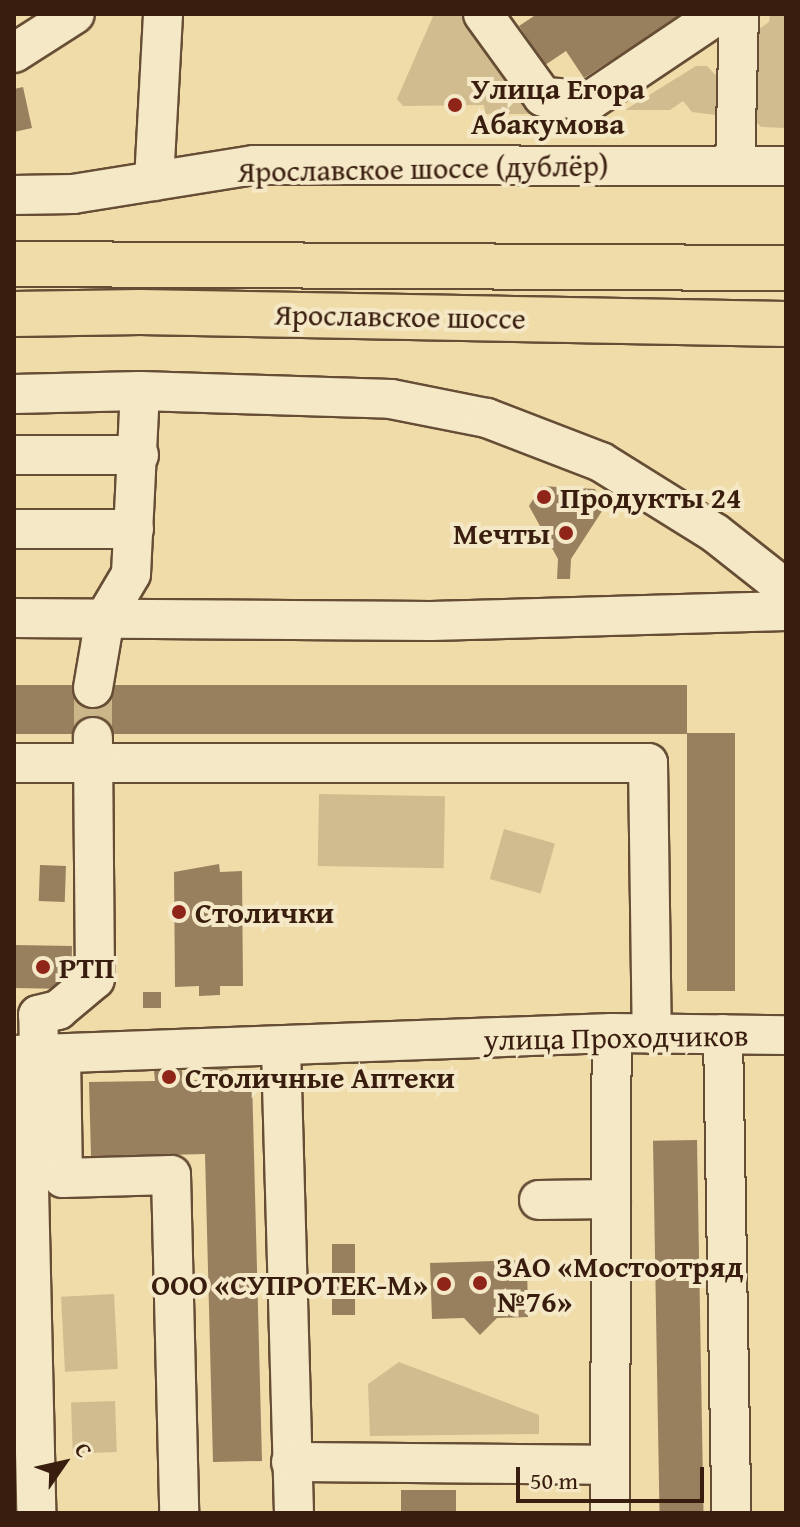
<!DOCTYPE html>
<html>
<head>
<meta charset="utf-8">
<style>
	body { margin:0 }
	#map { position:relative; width:800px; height:1527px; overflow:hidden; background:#efdca9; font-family:"Gentium Book Plus",serif }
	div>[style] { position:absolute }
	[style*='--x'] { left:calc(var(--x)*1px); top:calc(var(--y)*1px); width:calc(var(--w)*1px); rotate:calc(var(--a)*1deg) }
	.green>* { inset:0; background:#d0bc8f; transform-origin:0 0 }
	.building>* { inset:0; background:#98805f; transform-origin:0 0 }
	.minor-tunnel>* { height:38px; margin-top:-19px; transform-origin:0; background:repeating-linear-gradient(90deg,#cbb68a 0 38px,transparent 0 57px) }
	.roads { filter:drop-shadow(2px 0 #664d35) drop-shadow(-2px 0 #664d35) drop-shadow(0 2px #664d35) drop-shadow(0 -2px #664d35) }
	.minor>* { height:38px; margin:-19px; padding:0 19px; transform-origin:19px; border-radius:19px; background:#f5e8c7 }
	.major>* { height:44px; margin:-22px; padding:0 22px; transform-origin:22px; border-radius:22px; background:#efdca9 }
	.dots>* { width:22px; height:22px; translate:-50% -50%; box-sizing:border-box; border:4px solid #f5e8c7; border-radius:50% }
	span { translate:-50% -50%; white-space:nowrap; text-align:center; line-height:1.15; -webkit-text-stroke:8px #f5e8c7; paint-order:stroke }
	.poi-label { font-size:30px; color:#391d0e; font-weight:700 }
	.left { translate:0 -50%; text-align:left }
	.right { translate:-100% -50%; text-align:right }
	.street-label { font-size:30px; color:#391d0e }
	.frame { position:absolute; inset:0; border:16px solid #391d0e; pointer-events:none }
	.north { position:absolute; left:24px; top:1423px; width:80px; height:80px; -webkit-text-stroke:6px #f5e8c7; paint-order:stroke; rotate:56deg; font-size:22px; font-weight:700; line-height:32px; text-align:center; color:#391d0e }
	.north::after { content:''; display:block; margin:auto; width:28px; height:36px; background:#391d0e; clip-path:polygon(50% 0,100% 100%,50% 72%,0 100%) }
	.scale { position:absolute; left:516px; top:1467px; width:188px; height:36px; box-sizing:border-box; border:4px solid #391d0e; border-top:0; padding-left:10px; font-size:24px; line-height:28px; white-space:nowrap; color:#391d0e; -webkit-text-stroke:6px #f5e8c7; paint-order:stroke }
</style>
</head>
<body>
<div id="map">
	<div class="green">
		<div style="clip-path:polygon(434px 14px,465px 14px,536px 114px,485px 114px,484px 105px,403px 106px,397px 99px)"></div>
		<div style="clip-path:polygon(770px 14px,784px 14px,786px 23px,786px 128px,761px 127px,753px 119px,751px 35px,769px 22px)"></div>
		<div style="clip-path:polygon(696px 66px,707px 66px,722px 82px,725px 116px,692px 112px,683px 101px,670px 110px,625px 110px)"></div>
		<div style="left:319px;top:794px;width:126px;height:72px;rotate:1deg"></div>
		<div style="left:504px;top:829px;width:53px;height:52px;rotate:16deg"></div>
		<div style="left:114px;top:1294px;width:75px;height:53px;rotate:87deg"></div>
		<div style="clip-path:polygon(399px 1362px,539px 1415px,539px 1434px,370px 1436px,368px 1384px)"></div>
		<div style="left:115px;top:1401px;width:51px;height:44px;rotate:88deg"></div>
	</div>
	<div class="building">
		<div style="clip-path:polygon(537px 14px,683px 14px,584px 78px,566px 51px,545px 65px,519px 26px)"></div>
		<div style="clip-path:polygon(23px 87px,32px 128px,14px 132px,14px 89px)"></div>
		<div style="clip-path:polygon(541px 486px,595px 489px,604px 508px,571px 559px,570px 579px,557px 579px,558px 559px,529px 506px)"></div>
		<div style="left:687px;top:685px;width:49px;height:673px;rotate:90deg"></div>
		<div style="left:735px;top:733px;width:258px;height:48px;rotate:90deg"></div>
		<div style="clip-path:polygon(219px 864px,220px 872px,242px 871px,243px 986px,220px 986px,220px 995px,199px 996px,199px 986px,175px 987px,174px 872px)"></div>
		<div style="left:40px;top:865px;width:26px;height:36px;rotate:2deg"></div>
		<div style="left:14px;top:945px;width:58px;height:43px;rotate:1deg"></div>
		<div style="left:143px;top:992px;width:18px;height:16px"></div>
		<div style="clip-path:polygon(228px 1069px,229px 1079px,252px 1078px,262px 1461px,213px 1462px,205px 1154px,91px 1157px,89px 1082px,155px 1081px,154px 1071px,182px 1070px,183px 1080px,200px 1080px,200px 1070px)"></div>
		<div style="left:697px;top:1140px;width:373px;height:44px;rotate:89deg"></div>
		<div style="left:332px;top:1244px;width:23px;height:71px"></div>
		<div style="clip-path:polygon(527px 1260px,528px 1317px,497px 1318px,480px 1335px,464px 1318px,432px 1319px,430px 1263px)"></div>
		<div style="left:456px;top:1490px;width:23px;height:55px;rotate:90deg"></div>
	</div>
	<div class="minor-tunnel">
		<div style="--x:93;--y:688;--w:49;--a:90"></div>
	</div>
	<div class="roads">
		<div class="minor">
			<div style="--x:483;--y:14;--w:102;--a:54.1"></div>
			<div style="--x:543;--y:97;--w:48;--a:3.6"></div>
			<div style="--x:591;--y:100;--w:154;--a:-33.9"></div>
			<div style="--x:14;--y:53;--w:72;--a:-32.6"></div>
			<div style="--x:735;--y:166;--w:152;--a:-88.5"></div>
			<div style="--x:154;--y:181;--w:167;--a:-86.9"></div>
			<div style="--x:14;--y:195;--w:59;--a:-1"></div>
			<div style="--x:73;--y:194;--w:183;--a:-9.1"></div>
			<div style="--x:254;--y:165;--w:532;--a:0.11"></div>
			<div style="--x:14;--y:394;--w:126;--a:-1.4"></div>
			<div style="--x:140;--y:391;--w:251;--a:1.8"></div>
			<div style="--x:391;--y:399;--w:98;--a:11.2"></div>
			<div style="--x:487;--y:418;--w:122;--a:21.1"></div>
			<div style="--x:601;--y:462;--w:134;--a:31.9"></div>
			<div style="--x:715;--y:533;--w:90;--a:38.3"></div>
			<div style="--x:14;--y:455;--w:125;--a:0"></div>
			<div style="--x:14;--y:529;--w:120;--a:0"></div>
			<div style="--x:14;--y:618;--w:417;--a:0.4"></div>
			<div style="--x:431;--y:621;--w:355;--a:-1.6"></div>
			<div style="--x:93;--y:688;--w:71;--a:-80.3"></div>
			<div style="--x:105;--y:618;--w:51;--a:-59.4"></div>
			<div style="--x:131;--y:574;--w:183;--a:-87.2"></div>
			<div style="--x:14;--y:763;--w:634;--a:0"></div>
			<div style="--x:648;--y:763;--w:271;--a:89.2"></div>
			<div style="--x:723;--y:1034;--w:479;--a:89"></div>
			<div style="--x:281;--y:1048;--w:465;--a:88.4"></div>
			<div style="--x:39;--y:1054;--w:39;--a:-91"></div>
			<div style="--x:38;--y:1015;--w:21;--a:-14"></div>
			<div style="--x:58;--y:1010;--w:48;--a:-40"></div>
			<div style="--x:95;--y:979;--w:242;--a:-90.5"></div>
			<div style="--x:61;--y:1054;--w:124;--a:89.1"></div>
			<div style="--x:63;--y:1178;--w:108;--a:-1.6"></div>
			<div style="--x:171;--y:1175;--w:338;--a:88.6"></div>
			<div style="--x:14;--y:1055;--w:598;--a:-2.11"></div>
			<div style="--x:612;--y:1033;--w:174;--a:0.7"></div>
			<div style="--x:26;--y:1055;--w:458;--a:88.7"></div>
			<div style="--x:539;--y:1200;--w:72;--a:-0.8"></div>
			<div style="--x:291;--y:1462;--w:318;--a:0.5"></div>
			<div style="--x:610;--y:1513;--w:480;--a:-89.8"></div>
		</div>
		<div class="major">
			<div style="--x:14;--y:264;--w:772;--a:0.3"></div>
			<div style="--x:14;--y:314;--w:126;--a:-0.9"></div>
			<div style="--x:140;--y:312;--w:646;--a:1.06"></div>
		</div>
	</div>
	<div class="dots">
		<div style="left:455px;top:105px;background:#8f2418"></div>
		<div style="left:544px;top:497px;background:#8f2418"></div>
		<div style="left:566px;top:533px;background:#8f2418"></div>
		<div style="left:179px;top:912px;background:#8f2418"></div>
		<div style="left:43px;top:967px;background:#8f2418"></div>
		<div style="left:169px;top:1077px;background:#8f2418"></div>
		<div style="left:480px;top:1283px;background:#8f2418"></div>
		<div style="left:444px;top:1284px;background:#8f2418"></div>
	</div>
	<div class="poi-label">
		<span class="left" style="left:471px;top:105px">Улица Егора<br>Абакумова</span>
		<span class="left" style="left:560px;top:497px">Продукты 24</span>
		<span class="right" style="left:550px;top:533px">Мечты</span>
		<span class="left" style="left:195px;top:912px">Столички</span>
		<span class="left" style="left:59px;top:967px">РТП</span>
		<span class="left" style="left:185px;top:1077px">Столичные Аптеки</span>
		<span class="left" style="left:496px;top:1283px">ЗАО «Мостоотряд<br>№76»</span>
		<span class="right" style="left:428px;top:1284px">ООО «СУПРОТЕК-М»</span>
	</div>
	<div class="street-label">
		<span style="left:423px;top:168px;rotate:-1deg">Ярославское шоссе (дублёр)</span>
		<span style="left:400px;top:316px;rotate:1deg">Ярославское шоссе</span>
		<span style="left:616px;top:1037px;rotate:-1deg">улица Проходчиков</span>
	</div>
	<div class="frame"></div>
	<div class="north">С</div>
	<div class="scale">50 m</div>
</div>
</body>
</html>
